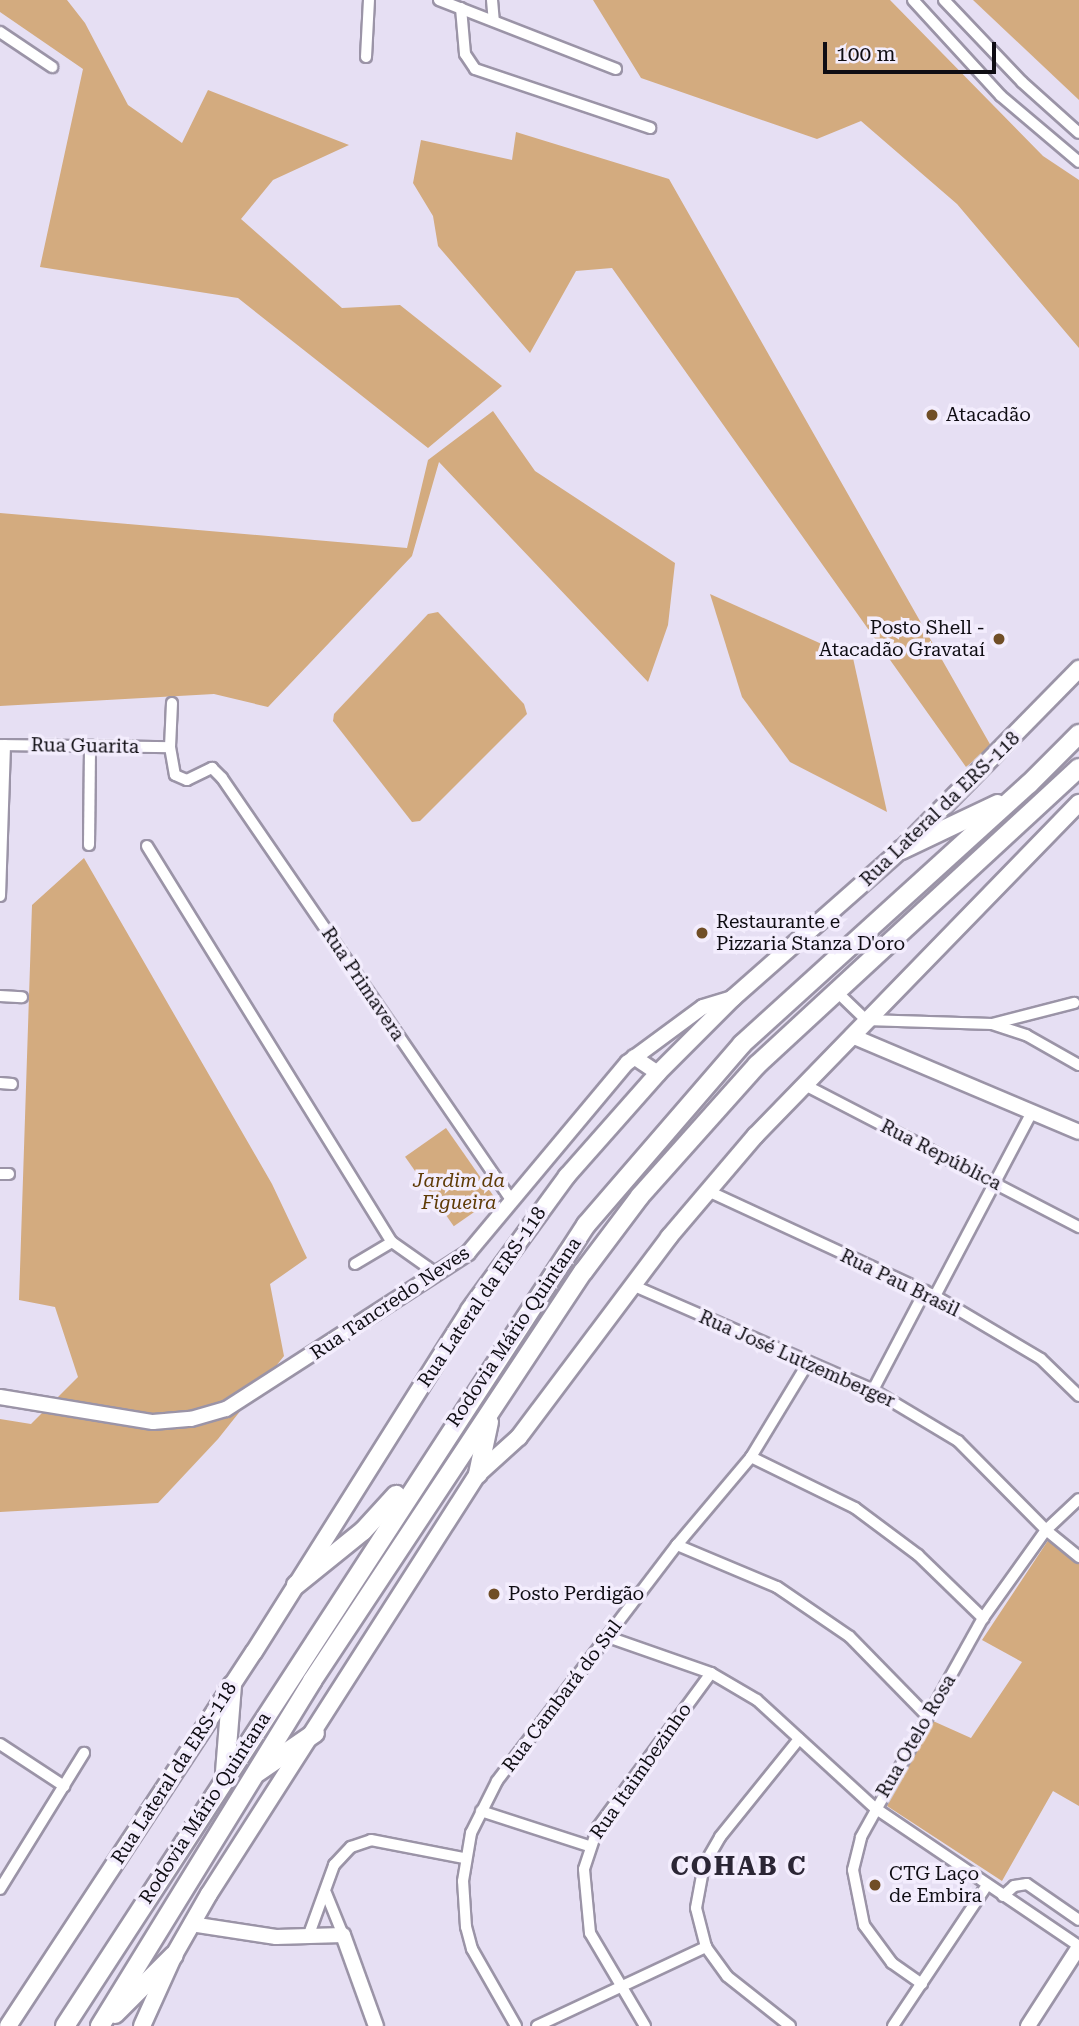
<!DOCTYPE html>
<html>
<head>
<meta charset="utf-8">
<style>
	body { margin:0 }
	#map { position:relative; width:1079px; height:2026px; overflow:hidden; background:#e6dff3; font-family:"Roboto Serif",serif }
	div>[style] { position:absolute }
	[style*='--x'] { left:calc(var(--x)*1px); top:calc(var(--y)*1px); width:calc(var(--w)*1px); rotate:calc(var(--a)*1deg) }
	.green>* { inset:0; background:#d3ab7f; transform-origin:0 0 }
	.roads { filter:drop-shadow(2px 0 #9b94a7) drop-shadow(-2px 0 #9b94a7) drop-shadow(0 2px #9b94a7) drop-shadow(0 -2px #9b94a7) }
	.street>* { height:10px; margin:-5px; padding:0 5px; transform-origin:5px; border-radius:5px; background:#fff }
	.secondary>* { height:14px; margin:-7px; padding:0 7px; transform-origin:7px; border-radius:7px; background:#fff }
	.primary>* { height:16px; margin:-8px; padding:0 8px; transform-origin:8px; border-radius:8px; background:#fff }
	.highway>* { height:18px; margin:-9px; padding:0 9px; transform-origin:9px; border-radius:9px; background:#fff }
	.dots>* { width:19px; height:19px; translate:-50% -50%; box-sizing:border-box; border:4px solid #f3edfd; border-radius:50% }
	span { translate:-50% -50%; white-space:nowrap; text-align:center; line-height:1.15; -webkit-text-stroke:7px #f3edfd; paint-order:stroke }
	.poi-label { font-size:19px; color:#0f0d13 }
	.left { translate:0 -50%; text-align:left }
	.right { translate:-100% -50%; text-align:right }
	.street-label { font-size:19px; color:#0f0d13 }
	.park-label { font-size:19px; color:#5e3a05; font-style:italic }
	.district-label { font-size:26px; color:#2b2635; font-weight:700; letter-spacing:2px }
	.scale { position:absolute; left:823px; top:42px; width:173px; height:32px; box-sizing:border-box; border:4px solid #0f0d13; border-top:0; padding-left:9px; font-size:21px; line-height:24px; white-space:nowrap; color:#0f0d13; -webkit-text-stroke:5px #f3edfd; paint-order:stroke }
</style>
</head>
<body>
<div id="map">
	<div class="green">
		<div style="clip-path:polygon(0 0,67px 0,85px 23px,128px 105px,182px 143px,208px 90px,349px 145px,273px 180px,241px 219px,342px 308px,400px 305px,502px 386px,428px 448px,238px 298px,40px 267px,83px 69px,0 12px)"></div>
		<div style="clip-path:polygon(593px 0,890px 0,1043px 156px,1079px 180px,1079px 348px,957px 204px,861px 121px,817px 139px,641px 78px)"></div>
		<div style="clip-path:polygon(973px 0,1079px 0,1079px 100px)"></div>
		<div style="clip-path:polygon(516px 132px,669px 179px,991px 746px,966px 767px,612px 268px,576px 271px,530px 353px,438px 246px,433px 216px,413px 183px,421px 140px,512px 160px)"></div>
		<div style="clip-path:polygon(493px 411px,535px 471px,675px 563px,668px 625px,648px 682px,439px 462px,412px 556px,268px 707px,214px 694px,0 706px,0 513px,407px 548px,428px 460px)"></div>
		<div style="clip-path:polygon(710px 594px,853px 658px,887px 812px,790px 762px,742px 697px)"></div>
		<div style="clip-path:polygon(438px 612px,524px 704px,527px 714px,420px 821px,412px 822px,333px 721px,334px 714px,428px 614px)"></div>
		<div style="clip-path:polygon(84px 858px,272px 1184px,307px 1258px,270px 1284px,284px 1356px,218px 1439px,158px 1503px,0 1512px,0 1419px,31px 1424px,78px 1377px,55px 1307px,19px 1300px,32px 905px)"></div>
		<div style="left:446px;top:1128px;width:85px;height:50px;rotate:55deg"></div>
		<div style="clip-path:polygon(1049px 1539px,1079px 1563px,1079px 1806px,1053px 1791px,1002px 1881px,887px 1806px,933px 1721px,971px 1738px,1022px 1662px,982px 1640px)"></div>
	</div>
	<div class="roads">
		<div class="street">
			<div style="--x:439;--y:0;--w:190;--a:21.3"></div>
			<div style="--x:492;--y:0;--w:21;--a:85"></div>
			<div style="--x:913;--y:0;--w:130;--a:47.5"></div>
			<div style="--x:1001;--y:96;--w:102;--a:40.2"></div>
			<div style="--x:944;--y:0;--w:113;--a:46.4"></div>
			<div style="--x:1022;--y:82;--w:76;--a:41.8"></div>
			<div style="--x:461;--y:8;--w:46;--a:85"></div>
			<div style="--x:465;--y:54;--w:18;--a:56"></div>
			<div style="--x:475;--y:69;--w:185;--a:18.6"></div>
			<div style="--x:0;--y:32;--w:63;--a:33.9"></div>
			<div style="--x:366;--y:57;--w:57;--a:-87"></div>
			<div style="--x:172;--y:703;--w:44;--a:92.6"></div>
			<div style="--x:170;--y:747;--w:28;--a:80"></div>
			<div style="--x:175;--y:775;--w:13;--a:23"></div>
			<div style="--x:187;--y:780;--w:28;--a:-26"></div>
			<div style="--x:212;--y:768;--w:14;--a:45"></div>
			<div style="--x:222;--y:778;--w:513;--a:55.57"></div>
			<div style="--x:0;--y:745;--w:170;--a:0.7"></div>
			<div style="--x:89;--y:845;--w:100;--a:-89.4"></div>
			<div style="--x:147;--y:846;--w:466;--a:58.3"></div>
			<div style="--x:0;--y:896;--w:151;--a:-88.1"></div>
			<div style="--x:836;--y:991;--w:42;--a:44"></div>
			<div style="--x:866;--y:1020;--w:126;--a:1.8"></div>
			<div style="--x:992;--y:1024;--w:36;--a:18"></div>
			<div style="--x:1026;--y:1035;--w:61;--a:29.5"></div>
			<div style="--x:0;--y:996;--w:22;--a:3"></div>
			<div style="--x:992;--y:1024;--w:85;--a:-14.4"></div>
			<div style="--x:0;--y:1083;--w:12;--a:5"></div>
			<div style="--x:803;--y:1084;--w:311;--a:27.4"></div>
			<div style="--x:0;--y:1174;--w:9;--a:0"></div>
			<div style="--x:708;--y:1191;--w:250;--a:24.8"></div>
			<div style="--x:935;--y:1296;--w:123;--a:30.7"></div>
			<div style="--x:1041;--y:1359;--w:53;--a:44.2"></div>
			<div style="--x:355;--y:1264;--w:43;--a:-30.7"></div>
			<div style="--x:392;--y:1242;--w:54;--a:35.2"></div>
			<div style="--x:632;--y:1285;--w:263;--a:23.5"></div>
			<div style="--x:873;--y:1390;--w:99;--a:31"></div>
			<div style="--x:958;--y:1441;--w:125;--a:45.3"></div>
			<div style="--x:1046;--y:1530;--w:43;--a:39.3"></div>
			<div style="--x:935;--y:1296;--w:208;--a:-62.2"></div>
			<div style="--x:873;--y:1390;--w:112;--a:-62.3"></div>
			<div style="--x:751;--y:1457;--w:116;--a:26.1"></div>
			<div style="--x:855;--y:1508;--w:79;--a:36.7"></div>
			<div style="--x:918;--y:1555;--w:91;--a:44.1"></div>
			<div style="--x:677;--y:1545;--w:108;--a:22.8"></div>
			<div style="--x:777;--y:1587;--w:88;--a:34.4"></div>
			<div style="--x:850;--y:1637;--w:109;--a:45.7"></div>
			<div style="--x:608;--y:1637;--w:109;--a:19.3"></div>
			<div style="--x:711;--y:1673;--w:53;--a:30.4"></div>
			<div style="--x:757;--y:1700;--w:160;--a:42.5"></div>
			<div style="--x:875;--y:1808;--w:246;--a:34.1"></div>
			<div style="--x:0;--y:1744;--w:77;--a:33.3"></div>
			<div style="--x:481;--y:1811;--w:114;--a:18"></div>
			<div style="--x:0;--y:1889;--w:160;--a:-58.3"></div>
			<div style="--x:326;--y:1893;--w:45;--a:68"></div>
			<div style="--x:1003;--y:1896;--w:15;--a:-42"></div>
			<div style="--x:1014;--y:1886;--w:13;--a:-9"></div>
			<div style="--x:1027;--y:1884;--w:63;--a:34.7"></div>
			<div style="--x:308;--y:1937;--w:77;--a:-70.1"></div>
			<div style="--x:334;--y:1865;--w:25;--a:-47"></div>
			<div style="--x:351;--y:1847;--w:21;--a:-19"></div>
			<div style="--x:371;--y:1840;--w:95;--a:11"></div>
			<div style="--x:922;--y:1984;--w:37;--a:-145"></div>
			<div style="--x:892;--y:1963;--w:47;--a:-126.4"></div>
			<div style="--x:864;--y:1925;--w:56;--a:-101.3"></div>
			<div style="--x:853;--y:1870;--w:34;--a:-76"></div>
			<div style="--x:861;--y:1837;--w:251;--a:-60.9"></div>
			<div style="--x:983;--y:1618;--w:108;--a:-54.4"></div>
			<div style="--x:1046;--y:1530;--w:45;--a:-43.2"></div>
			<div style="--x:516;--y:2026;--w:89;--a:-119.7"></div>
			<div style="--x:472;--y:1949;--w:23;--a:-105"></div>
			<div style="--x:466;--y:1927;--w:46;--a:-93.7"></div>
			<div style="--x:463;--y:1881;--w:49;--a:-80.5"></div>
			<div style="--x:471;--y:1833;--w:58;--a:-63.4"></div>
			<div style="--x:497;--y:1781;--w:297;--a:-52.7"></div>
			<div style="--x:677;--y:1545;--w:115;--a:-49.9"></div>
			<div style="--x:751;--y:1457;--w:110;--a:-58.8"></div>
			<div style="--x:537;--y:2026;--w:187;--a:-25.1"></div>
			<div style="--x:645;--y:2026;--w:108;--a:-120.6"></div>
			<div style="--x:590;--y:1933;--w:64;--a:-95.4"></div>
			<div style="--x:584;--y:1869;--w:44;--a:-71.6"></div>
			<div style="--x:598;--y:1827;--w:191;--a:-53.7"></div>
			<div style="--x:790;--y:2026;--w:80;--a:-141.6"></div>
			<div style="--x:727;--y:1976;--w:36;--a:-126"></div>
			<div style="--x:706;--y:1947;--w:40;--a:-104.4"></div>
			<div style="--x:696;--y:1908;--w:44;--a:-79.5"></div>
			<div style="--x:704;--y:1865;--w:32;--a:-60"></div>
			<div style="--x:720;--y:1837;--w:126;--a:-51.1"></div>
			<div style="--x:893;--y:2026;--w:169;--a:-56.3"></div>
		</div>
		<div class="secondary">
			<div style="--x:852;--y:1036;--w:246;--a:22.9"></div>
			<div style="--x:634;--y:1057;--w:29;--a:34"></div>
			<div style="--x:0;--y:1397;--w:155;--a:9.3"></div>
			<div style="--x:153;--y:1422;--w:38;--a:-5"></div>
			<div style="--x:191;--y:1419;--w:36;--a:-16"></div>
			<div style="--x:226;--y:1409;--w:288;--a:-32.8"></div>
			<div style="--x:468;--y:1253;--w:248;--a:-50.1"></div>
			<div style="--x:627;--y:1063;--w:94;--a:-36.4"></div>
			<div style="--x:703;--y:1007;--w:31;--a:-17"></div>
			<div style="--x:191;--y:1924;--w:86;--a:8.7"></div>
			<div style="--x:276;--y:1937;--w:67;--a:-1.7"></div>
			<div style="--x:343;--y:1935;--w:97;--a:70.1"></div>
			<div style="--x:1028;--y:2026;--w:94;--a:-57.2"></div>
		</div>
		<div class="primary">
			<div style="--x:8;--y:2026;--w:448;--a:-56.7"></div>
			<div style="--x:254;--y:1652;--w:404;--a:-57.8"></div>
			<div style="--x:469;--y:1310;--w:166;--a:-53.8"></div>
			<div style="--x:567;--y:1176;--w:137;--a:-48.5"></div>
			<div style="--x:658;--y:1073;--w:106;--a:-45"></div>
			<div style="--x:733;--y:998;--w:224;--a:-41.4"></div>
			<div style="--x:901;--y:850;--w:254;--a:-45.5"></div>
			<div style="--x:142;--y:2026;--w:78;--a:-65.7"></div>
			<div style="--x:174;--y:1955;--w:70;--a:-60.2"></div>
			<div style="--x:209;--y:1894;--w:499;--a:-57.4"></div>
			<div style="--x:478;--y:1474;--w:55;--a:-42.1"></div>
			<div style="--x:519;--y:1437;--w:250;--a:-53.1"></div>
			<div style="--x:669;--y:1237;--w:133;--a:-49.6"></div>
			<div style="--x:755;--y:1136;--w:465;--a:-45.8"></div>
		</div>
		<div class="highway">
			<div style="--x:901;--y:850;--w:107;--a:-25.4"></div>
			<div style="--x:478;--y:1474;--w:53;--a:-78.1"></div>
			<div style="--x:296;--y:1585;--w:86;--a:-38.9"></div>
			<div style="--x:363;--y:1531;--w:49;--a:-47.5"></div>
			<div style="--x:225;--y:1772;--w:87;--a:-85.4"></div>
			<div style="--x:258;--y:1772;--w:69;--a:-34.4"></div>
			<div style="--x:115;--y:2014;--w:83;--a:-45"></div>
			<div style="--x:65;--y:2026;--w:956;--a:-56.96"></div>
			<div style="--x:586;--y:1225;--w:239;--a:-49.2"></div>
			<div style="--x:742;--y:1044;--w:387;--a:-42.2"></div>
			<div style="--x:1029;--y:784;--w:71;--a:-45"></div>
			<div style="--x:100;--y:2026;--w:405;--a:-58.4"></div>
			<div style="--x:312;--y:1681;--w:491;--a:-56.5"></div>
			<div style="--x:583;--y:1272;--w:95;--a:-53.1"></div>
			<div style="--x:640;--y:1196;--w:176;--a:-48.2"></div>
			<div style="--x:757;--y:1065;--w:438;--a:-42.7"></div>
		</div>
	</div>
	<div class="dots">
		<div style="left:932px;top:415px;background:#704e26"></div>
		<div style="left:999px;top:639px;background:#704e26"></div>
		<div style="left:702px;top:933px;background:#704e26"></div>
		<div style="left:494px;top:1594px;background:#704e26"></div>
		<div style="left:875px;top:1885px;background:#704e26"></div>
	</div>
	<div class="poi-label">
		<span class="left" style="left:946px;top:415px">Atacadão</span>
		<span class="right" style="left:985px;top:639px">Posto Shell -<br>Atacadão Gravataí</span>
		<span class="left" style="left:716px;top:933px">Restaurante e<br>Pizzaria Stanza D'oro</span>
		<span class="left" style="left:508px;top:1594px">Posto Perdigão</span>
		<span class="left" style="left:889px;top:1885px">CTG Laço<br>de Embira</span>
	</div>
	<div class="street-label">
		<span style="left:85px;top:746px;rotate:1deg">Rua Guarita</span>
		<span style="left:940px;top:809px;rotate:-44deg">Rua Lateral da ERS-118</span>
		<span style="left:363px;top:984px;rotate:56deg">Rua Primavera</span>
		<span style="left:941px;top:1155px;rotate:27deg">Rua República</span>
		<span style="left:900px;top:1283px;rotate:26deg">Rua Pau Brasil</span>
		<span style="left:482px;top:1297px;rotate:-56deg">Rua Lateral da ERS-118</span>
		<span style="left:390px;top:1303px;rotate:-34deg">Rua Tancredo Neves</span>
		<span style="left:514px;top:1332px;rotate:-56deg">Rodovia Mário Quintana</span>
		<span style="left:797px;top:1359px;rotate:24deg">Rua José Lutzemberger</span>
		<span style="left:562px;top:1696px;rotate:-53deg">Rua Cambará do Sul</span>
		<span style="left:916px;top:1736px;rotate:-60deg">Rua Otelo Rosa</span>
		<span style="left:641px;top:1771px;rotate:-55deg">Rua Itaimbezinho</span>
		<span style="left:174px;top:1773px;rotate:-57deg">Rua Lateral da ERS-118</span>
		<span style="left:205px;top:1808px;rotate:-57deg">Rodovia Mário Quintana</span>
	</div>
	<div class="park-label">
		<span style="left:459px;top:1192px">Jardim da<br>Figueira</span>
	</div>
	<div class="district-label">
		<span style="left:739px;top:1867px">COHAB C</span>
	</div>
	<div class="scale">100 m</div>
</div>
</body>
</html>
